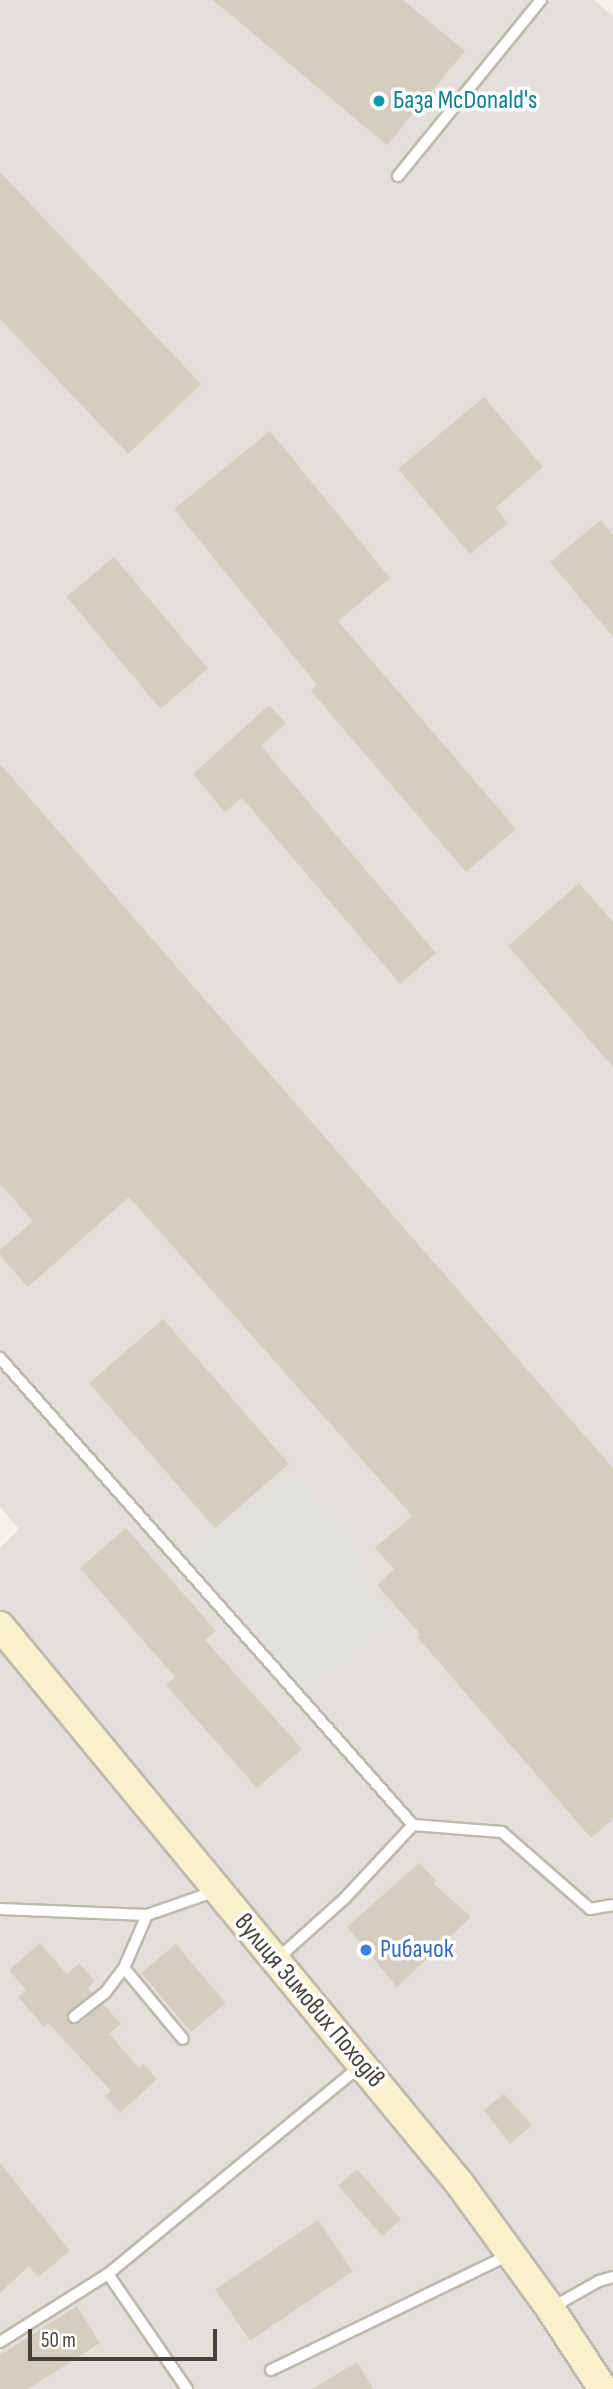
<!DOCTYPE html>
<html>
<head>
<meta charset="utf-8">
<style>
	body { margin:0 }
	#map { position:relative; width:613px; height:2389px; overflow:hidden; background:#f3f1ea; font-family:"Sofia Sans Condensed",sans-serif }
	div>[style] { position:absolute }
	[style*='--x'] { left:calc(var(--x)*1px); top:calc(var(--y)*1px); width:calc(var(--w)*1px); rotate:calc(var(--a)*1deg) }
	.industrial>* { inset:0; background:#e3e0db }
	.parking>* { inset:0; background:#e2e1de }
	.building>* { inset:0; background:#d4cdc0; transform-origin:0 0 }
	.roads { filter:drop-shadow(2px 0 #beb9ad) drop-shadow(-2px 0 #beb9ad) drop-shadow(0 2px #beb9ad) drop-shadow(0 -2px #beb9ad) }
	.lane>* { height:10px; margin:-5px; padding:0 5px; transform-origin:5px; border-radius:5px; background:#fff }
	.secondary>* { height:28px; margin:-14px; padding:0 14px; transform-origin:14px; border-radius:14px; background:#f9f0ce }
	.dots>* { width:19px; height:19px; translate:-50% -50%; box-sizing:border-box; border:4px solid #fff; border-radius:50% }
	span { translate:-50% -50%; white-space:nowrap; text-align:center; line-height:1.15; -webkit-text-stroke:7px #fff; paint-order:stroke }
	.culture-label { font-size:26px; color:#0d838f }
	.left { translate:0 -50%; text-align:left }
	.shop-label { font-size:26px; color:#366cbe }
	.street-label { font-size:26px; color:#474239 }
	.scale { position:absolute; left:28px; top:2329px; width:189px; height:32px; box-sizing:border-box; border:4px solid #474239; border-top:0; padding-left:9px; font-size:21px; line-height:24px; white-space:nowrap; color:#474239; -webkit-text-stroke:5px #fff; paint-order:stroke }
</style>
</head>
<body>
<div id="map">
	<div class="industrial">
		<div style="clip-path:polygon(0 0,594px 0,613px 16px,613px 2389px,0 2389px,0 1548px,19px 1529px,0 1507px)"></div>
	</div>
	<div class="parking">
		<div style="clip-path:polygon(296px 1472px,366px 1563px,354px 1571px,392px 1621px,302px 1695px,184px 1556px)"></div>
	</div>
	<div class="building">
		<div style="clip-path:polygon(213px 0,403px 0,465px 51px,387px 145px)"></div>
		<div style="clip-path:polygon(0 172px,201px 384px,128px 454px,0 319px)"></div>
		<div style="clip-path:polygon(484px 397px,543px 467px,495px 508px,508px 523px,470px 554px,398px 469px)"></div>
		<div style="clip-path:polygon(270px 431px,390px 578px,338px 621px,516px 829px,466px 872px,311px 691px,317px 685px,174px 509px)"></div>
		<div style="clip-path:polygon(601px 520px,613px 535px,613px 637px,550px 562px)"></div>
		<div style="left:114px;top:557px;width:146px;height:62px;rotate:50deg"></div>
		<div style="clip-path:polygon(269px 705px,286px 723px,261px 746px,436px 953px,400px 984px,242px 798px,225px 812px,193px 774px)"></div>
		<div style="clip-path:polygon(0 764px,613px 1468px,613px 1819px,591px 1838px,417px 1637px,420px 1634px,377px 1585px,394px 1569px,375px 1548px,412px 1516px,129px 1197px,28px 1287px,0 1255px,0 1250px,33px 1221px,0 1184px)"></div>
		<div style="clip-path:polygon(579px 883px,613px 922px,613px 1067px,508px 946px)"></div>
		<div style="left:163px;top:1319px;width:192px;height:98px;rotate:49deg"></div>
		<div style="clip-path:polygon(126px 1528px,216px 1631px,205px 1640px,302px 1749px,257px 1788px,166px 1685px,175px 1677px,80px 1568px)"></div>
		<div style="clip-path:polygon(419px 1863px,436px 1880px,433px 1883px,471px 1917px,397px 1987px,347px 1927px)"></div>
		<div style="clip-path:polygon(40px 1943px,67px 1974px,79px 1963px,95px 1981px,88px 1988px,92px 1993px,67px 2014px,69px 2022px,78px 2023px,103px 2004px,121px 2024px,109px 2034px,139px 2068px,144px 2064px,157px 2079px,120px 2113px,105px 2096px,111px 2091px,48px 2023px,44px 2027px,18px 1997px,26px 1990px,9px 1970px)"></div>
		<div style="left:176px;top:1944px;width:77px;height:45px;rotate:50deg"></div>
		<div style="clip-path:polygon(504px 2094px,532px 2125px,510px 2144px,484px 2110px)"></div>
		<div style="clip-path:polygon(0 2163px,70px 2251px,38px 2277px,29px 2266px,0 2293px)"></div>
		<div style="left:357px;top:2169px;width:67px;height:25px;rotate:49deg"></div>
		<div style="left:318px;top:2220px;width:62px;height:124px;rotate:56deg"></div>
		<div style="clip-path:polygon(77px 2306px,100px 2343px,28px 2389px,0 2389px,0 2355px)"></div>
		<div style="clip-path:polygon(357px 2362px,374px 2389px,312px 2389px)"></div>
	</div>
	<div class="roads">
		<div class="lane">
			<div style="--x:398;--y:176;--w:227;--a:-50.9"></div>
			<div style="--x:0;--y:1358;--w:623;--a:48.51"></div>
			<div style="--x:0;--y:1909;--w:147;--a:2.3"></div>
			<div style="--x:147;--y:1915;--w:73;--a:-19.2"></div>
			<div style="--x:147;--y:1915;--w:58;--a:113.5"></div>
			<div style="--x:124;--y:1968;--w:92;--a:50.3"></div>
			<div style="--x:276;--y:1960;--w:93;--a:-41.9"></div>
			<div style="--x:345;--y:1898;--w:100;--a:-47"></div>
			<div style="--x:413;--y:1825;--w:89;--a:4.5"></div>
			<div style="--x:502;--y:1832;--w:117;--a:41.2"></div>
			<div style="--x:590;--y:1909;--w:23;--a:-10"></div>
			<div style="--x:74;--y:2017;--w:39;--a:-38"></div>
			<div style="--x:105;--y:1993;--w:31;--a:-53"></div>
			<div style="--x:108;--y:2274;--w:140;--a:55.5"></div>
			<div style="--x:551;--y:2308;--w:55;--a:-29.4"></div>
			<div style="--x:599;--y:2281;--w:15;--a:-16"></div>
			<div style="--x:0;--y:2342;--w:128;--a:-32.2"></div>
			<div style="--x:108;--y:2274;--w:325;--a:-39.5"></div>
			<div style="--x:271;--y:2370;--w:262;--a:-25.8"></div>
		</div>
		<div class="secondary">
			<div style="--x:0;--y:1626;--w:723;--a:50.5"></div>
			<div style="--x:460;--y:2184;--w:153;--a:54"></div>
			<div style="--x:550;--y:2308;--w:97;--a:56.8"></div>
		</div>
	</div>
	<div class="dots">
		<div style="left:379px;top:101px;background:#0f9aa8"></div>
		<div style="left:366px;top:1950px;background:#3f7fe0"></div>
	</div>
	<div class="culture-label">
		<span class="left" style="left:393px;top:101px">База McDonald's</span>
	</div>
	<div class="shop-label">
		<span class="left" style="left:380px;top:1950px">Рибачок</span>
	</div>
	<div class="street-label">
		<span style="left:309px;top:2001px;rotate:50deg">вулиця Зимових Походів</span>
	</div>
	<div class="scale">50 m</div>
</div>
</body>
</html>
